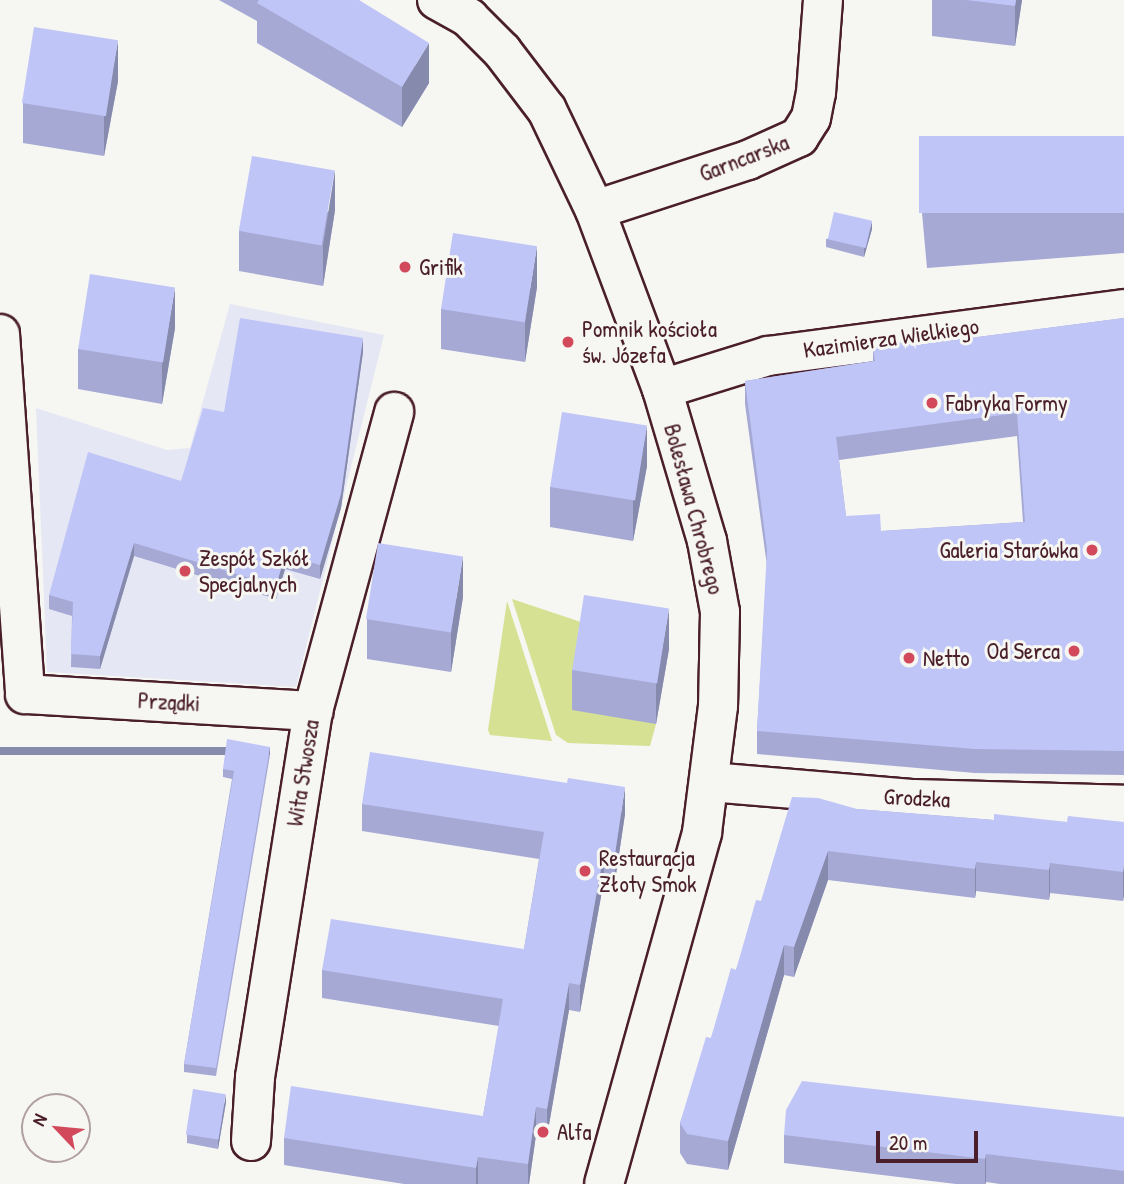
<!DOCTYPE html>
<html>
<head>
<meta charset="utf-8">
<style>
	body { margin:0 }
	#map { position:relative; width:1124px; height:1184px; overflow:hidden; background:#f6f6f2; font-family:"Patrick Hand",sans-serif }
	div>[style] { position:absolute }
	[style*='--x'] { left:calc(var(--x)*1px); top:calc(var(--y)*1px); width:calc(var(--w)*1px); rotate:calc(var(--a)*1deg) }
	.built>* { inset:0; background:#e6e7f4 }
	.green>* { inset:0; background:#d6e194 }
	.roads { filter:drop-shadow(2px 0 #4a1f2b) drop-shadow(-2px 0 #4a1f2b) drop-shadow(0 2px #4a1f2b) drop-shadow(0 -2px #4a1f2b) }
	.minor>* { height:38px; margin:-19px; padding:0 19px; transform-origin:19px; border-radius:19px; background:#f6f6f2 }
	.wall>* { inset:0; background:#a5a9d4 }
	.shaded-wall>* { inset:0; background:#868aad; transform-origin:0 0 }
	.building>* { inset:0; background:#c0c5f7; transform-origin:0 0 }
	.dots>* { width:19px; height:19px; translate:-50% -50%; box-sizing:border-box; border:4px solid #f6f6f2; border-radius:50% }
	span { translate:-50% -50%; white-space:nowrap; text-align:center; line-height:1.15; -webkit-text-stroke:6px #f6f6f2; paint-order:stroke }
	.street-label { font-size:23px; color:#4a1f2b }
	.poi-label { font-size:23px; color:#4a1f2b }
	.left { translate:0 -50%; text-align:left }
	.right { translate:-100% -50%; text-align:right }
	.north { position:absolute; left:21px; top:1093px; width:70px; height:70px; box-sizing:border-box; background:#f6f6f2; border:2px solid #b1a0a2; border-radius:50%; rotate:296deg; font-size:19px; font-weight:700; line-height:28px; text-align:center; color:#4a1f2b }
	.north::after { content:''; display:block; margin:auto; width:24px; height:32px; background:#d1495b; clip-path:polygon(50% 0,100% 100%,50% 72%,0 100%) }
	.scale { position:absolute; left:876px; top:1131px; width:102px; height:32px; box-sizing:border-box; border:4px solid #4a1f2b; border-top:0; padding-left:9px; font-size:21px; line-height:24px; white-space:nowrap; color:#4a1f2b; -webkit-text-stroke:5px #f6f6f2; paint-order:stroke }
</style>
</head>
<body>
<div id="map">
	<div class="built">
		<div style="clip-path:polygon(230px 304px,384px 335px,296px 687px,47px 672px,36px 408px,167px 450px,190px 448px)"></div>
	</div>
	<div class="green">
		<div style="clip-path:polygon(512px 599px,581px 622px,578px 632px,656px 724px,650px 746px,568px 743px,556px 735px)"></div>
		<div style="clip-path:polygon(507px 601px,552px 741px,490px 735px,488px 730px)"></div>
	</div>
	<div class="roads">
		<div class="minor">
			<div style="--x:437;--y:0;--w:37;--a:29"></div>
			<div style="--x:469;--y:18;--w:47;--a:45"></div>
			<div style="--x:502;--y:51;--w:74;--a:52.7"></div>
			<div style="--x:547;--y:110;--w:111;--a:64.4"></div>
			<div style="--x:595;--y:210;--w:191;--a:69.5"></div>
			<div style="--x:662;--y:389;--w:159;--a:73.5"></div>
			<div style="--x:707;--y:541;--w:72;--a:79.6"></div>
			<div style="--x:720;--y:612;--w:94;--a:91.2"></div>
			<div style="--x:718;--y:706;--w:128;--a:97.2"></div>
			<div style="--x:702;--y:833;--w:364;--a:105.6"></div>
			<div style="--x:595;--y:210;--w:161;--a:-18.1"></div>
			<div style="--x:748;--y:160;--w:56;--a:-24.3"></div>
			<div style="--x:799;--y:137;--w:22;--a:-58"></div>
			<div style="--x:811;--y:118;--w:25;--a:-79"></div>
			<div style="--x:816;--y:93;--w:93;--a:-85.7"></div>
			<div style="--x:0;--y:334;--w:361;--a:86"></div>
			<div style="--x:25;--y:694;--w:289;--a:3.4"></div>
			<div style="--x:662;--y:389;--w:111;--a:-17.3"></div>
			<div style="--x:768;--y:356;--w:359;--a:-7.5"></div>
			<div style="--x:710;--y:782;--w:205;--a:4.8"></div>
			<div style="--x:914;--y:799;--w:210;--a:1.6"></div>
			<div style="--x:251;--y:1141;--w:64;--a:-86.4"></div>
			<div style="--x:255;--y:1077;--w:371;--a:-81"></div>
			<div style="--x:313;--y:711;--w:310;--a:-74.8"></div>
		</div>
	</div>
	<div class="wall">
		<div style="clip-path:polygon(219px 0,359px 0,429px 83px,402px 127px,257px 43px,257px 21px)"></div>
		<div style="clip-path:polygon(932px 0,1022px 0,1015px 46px,932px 36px)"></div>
		<div style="clip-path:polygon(118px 81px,104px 156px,23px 143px,23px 103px)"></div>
		<div style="clip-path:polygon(1124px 136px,1124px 253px,927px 268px,920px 191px,920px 152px)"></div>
		<div style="clip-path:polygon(335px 210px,323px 286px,239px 271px,239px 231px)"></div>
		<div style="clip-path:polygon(872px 229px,864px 257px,826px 247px,826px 239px)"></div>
		<div style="clip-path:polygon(537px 287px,525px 362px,441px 349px,441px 309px)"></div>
		<div style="clip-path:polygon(evenodd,1124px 318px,1124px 775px,975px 773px,757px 754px,757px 731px,767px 566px,745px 404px,745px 381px,873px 361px,873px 349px,916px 345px,1124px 318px,1017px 436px,1023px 522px,881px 531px,846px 516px,839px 460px,1017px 436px)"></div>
		<div style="clip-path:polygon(175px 328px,162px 404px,78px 389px,78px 349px)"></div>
		<div style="clip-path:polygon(363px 352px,341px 508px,320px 579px,285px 569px,276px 599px,134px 556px,100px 669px,71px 667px,72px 616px,49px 609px,49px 595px,181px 481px,224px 412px)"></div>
		<div style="clip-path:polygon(647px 466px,633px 541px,550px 527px,550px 487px)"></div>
		<div style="clip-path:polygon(463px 597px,451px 672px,367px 659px,367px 619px)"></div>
		<div style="clip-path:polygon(669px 649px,656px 724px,572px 710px,572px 670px)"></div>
		<div style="clip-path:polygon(270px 755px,216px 1076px,184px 1072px,184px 1064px,232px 779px,223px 777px,223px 769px)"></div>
		<div style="clip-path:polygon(362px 804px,625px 814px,615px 881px,604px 880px,580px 1012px,569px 1010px,547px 1136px,536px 1135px,529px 1184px,404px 1184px,284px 1165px,284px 1138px,483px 1116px,499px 1026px,322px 998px,322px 970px,524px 949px,539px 859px,362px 831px)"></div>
		<div style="clip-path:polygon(857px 809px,994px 820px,1067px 822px,1124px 822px,1124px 895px,1123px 901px,1050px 893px,1049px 900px,976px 891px,975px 898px,828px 880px,794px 977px,784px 975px,728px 1170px,687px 1164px,680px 1153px,680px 1123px,761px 901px)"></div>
		<div style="clip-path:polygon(226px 1102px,218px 1149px,187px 1143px,187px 1135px)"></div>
		<div style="clip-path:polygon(1124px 1117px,1124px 1184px,1000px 1184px,986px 1182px,986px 1184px,956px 1184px,784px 1163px,784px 1135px)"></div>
	</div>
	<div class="shaded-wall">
		<div style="clip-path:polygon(1016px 0,1022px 0,1015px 46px,1015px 6px)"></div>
		<div style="clip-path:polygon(118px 41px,118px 81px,104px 156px,104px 116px)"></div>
		<div style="clip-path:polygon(429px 43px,429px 83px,402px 127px,402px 87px)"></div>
		<div style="clip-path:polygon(335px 170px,335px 210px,323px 286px,323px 245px)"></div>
		<div style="clip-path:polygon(872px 221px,872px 229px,864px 257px,864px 249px)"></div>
		<div style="clip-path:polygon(537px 246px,537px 287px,525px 362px,525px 321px)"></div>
		<div style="clip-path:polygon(175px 288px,175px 328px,162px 404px,162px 363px)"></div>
		<div style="clip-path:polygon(363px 338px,363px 352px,341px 508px,320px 579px,320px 565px)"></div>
		<div style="clip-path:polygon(647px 426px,647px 466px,633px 541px,633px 501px)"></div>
		<div style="clip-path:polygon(134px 543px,134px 556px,100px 669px,100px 656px)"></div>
		<div style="clip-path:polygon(285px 555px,285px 569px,276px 599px,276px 586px)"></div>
		<div style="clip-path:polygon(463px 556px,463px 597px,451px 672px,451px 632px)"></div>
		<div style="clip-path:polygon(669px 609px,669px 649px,656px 724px,656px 684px)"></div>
		<div style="left:270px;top:747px;width:8px;height:326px;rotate:90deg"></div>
		<div style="clip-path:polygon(625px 787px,625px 814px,615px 881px,615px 854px)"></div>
		<div style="clip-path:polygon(828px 851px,828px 880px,794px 977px,794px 947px)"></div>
		<div style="clip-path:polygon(604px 852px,604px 880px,580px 1012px,580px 985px)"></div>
		<div style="clip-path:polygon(976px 862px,976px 891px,975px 898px,975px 869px)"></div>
		<div style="clip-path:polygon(1050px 863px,1050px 893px,1049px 900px,1049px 870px)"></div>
		<div style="clip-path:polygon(1124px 866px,1124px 895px,1123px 901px,1123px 872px)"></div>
		<div style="clip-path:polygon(784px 945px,784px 975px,728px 1170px,728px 1141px)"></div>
		<div style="clip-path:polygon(569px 983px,569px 1010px,547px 1136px,547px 1109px)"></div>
		<div style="clip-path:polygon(226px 1094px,226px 1102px,218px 1149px,218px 1141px)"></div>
		<div style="clip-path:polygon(536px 1107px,536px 1135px,529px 1184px,528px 1184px,528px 1164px)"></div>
		<div style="clip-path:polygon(986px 1154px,986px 1182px,985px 1184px,985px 1159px)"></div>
		<div style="clip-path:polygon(478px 1157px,478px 1184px,476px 1184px,476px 1168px)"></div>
	</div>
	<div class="building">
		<div style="clip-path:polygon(259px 0,359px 0,429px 43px,402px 87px,257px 3px)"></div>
		<div style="clip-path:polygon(966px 0,1016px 0,1015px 6px)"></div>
		<div style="left:34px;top:27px;width:85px;height:77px;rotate:9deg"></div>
		<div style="left:1124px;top:136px;width:77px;height:205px;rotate:90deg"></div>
		<div style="left:252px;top:156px;width:84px;height:76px;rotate:10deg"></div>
		<div style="left:834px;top:212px;width:39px;height:28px;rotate:13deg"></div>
		<div style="left:453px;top:233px;width:85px;height:77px;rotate:9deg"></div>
		<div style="left:90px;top:274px;width:86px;height:76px;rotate:9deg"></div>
		<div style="clip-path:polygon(240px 318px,363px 338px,341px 494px,320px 565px,285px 555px,276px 586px,134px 543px,100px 656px,71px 654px,73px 602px,49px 595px,88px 452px,181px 481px,203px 408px,224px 412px)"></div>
		<div style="clip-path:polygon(evenodd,1124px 318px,1124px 751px,975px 749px,757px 731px,767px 550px,745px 381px,875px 361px,873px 349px,887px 344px,915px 341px,916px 345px,1124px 318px,1017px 413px,1025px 522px,881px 531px,880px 514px,846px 516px,836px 437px,1017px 413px)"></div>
		<div style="left:562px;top:412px;width:86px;height:76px;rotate:9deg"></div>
		<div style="left:378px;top:543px;width:86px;height:77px;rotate:9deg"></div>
		<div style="left:584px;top:595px;width:86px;height:76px;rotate:9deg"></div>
		<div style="clip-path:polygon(227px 739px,270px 747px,216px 1068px,184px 1064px,234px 771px,223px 769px)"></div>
		<div style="clip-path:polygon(370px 752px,567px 783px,568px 778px,625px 787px,615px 854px,604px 852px,580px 985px,569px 983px,547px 1109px,536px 1107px,528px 1164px,478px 1157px,476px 1168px,284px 1138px,291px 1086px,483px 1116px,503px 999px,322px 970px,331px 919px,524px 949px,544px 832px,362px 804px)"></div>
		<div style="clip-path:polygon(792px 797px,818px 798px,857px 809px,994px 820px,994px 814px,1067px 822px,1068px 816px,1124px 822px,1124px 866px,1123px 872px,1050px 863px,1049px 870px,976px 862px,975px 869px,828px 851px,794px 947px,784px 945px,728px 1141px,687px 1134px,680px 1123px,706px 1037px,711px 1038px,731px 968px,736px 970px,756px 900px,761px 901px)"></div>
		<div style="clip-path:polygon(802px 1081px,1124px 1117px,1124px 1171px,986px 1154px,985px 1159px,784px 1135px,786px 1110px)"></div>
		<div style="left:193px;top:1089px;width:33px;height:46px;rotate:9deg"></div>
	</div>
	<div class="dots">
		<div style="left:405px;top:267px;background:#d1495b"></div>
		<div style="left:568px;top:342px;background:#d1495b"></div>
		<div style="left:932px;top:403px;background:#d1495b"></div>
		<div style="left:1092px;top:550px;background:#d1495b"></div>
		<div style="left:185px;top:571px;background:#d1495b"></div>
		<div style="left:1074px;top:651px;background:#d1495b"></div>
		<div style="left:909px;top:658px;background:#d1495b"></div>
		<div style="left:585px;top:871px;background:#d1495b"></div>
		<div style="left:543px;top:1132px;background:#d1495b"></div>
	</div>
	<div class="street-label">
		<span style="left:744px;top:158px;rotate:-21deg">Garncarska</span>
		<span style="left:891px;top:338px;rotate:-8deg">Kazimierza Wielkiego</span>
		<span style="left:694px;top:509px;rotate:75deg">Bolesława Chrobrego</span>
		<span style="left:169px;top:702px;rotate:3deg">Prządki</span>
		<span style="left:303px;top:773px;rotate:-81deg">Wita Stwosza</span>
		<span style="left:917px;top:798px;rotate:3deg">Grodzka</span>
	</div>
	<div class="poi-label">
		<span class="left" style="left:419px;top:267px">Grifik</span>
		<span class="left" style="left:582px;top:342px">Pomnik kościoła<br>św. Józefa</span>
		<span class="left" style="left:946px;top:403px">Fabryka Formy</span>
		<span class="right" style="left:1078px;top:550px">Galeria Starówka</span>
		<span class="left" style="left:199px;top:571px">Zespół Szkół<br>Specjalnych</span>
		<span class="right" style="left:1060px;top:651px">Od Serca</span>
		<span class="left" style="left:923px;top:658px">Netto</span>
		<span class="left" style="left:599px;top:871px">Restauracja<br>Złoty Smok</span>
		<span class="left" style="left:557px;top:1132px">Alfa</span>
	</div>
	<div class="north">N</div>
	<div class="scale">20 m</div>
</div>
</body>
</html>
